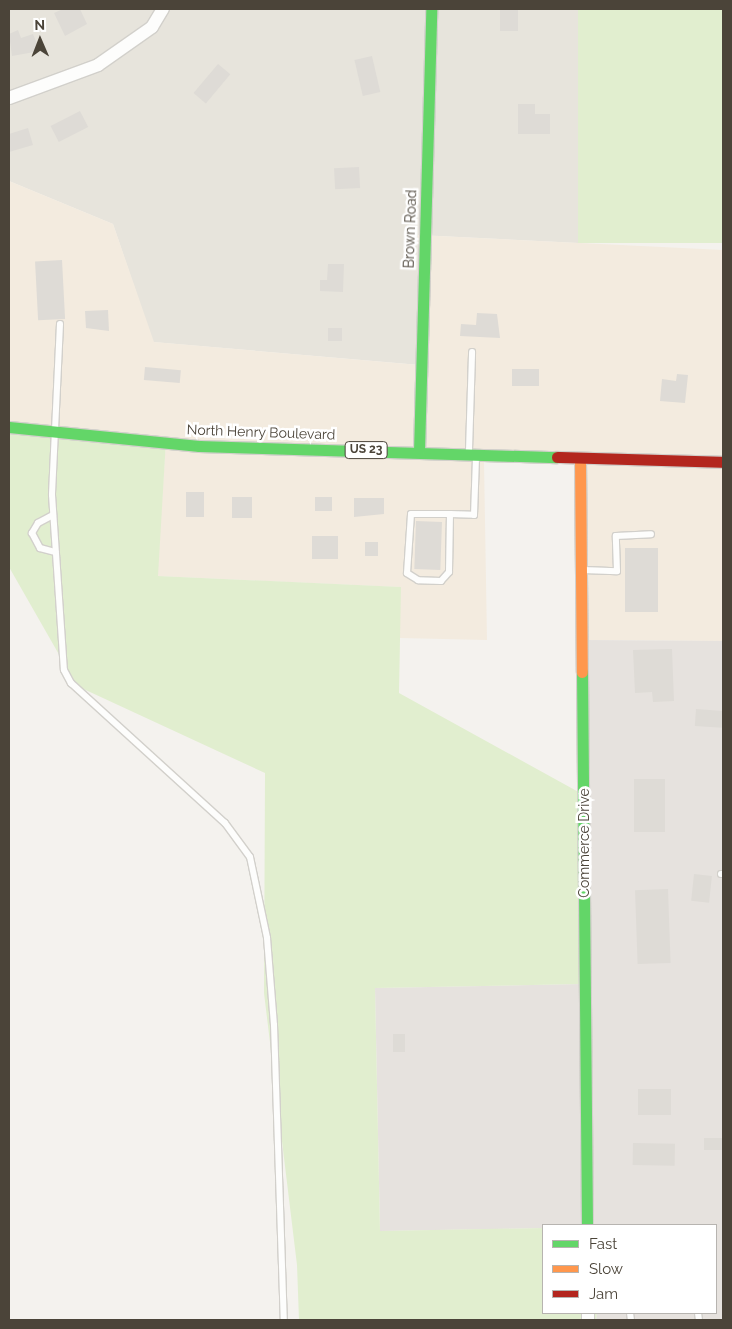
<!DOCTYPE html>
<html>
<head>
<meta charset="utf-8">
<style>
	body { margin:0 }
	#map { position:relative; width:732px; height:1329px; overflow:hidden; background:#f4f2ee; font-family:Raleway,sans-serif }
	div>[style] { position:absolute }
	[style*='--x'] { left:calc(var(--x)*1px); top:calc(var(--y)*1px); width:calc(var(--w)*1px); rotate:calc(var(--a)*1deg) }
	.residential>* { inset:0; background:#e7e4dc }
	.commercial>* { inset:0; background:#f3ebdf }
	.industrial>* { inset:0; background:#e6e2de }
	.green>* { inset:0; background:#e1eecf; transform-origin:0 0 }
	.building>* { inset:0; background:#dedbd6; transform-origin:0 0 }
	.roads { filter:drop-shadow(1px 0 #d2d0cb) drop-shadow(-1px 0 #d2d0cb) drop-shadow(0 1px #d2d0cb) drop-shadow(0 -1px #d2d0cb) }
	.lane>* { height:6px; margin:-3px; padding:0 3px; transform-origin:3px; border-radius:3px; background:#fdfdfc }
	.street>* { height:12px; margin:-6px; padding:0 6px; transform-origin:6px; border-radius:6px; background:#fdfdfc }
	.fast>* { height:11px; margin:-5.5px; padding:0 5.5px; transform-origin:5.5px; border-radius:5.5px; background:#63d668 }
	.slow>* { height:11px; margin:-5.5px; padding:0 5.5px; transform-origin:5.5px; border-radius:5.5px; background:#ff974d }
	.jam>* { height:11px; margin:-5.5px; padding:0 5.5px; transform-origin:5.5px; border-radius:5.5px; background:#b3261e }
	span { translate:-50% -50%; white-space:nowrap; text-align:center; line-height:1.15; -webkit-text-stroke:5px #fff; paint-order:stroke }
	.shield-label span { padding:1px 4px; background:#fff; border:1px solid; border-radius:4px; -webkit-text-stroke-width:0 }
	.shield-label { font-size:12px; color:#4b4439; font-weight:700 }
	.street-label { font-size:14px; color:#4b4439 }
	.frame { position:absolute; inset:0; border:10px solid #4b4439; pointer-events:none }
	.legend { position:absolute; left:542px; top:1224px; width:175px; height:90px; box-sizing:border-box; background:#fff; border:1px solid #b7b4b0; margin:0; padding:6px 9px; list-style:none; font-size:15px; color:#4b4439 }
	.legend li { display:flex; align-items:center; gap:10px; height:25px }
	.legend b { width:25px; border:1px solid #b7b4b0 }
	.north { position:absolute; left:15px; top:15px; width:50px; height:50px; -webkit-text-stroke:4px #fff; paint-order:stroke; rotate:359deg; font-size:14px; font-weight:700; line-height:20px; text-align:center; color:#4b4439 }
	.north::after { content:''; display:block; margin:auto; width:18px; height:22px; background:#4b4439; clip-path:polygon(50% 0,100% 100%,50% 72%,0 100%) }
</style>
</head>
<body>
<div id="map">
	<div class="residential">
		<div style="clip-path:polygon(9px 9px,578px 9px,578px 243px,418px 235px,420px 365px,153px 342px,113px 224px,9px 181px)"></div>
	</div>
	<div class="commercial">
		<div style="clip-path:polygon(9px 181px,113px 224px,154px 342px,419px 365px,418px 235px,723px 250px,723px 641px,586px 640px,579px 460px,484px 461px,487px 640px,400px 638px,400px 587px,157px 576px,166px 440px,9px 430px)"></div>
	</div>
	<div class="industrial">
		<div style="clip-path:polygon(586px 640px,723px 641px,723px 1320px,596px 1320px,597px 1313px,716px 1313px,716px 1225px,380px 1231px,375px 988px,581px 984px)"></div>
	</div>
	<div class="green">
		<div style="left:578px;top:9px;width:145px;height:234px"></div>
		<div style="clip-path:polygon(9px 430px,166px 440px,158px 576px,401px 587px,399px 693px,584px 795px,581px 984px,375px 988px,380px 1231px,543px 1228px,543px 1313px,597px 1313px,596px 1320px,299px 1320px,297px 1265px,264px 993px,265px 773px,77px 686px,9px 567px)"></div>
	</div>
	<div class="building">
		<div style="clip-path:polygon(63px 9px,80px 9px,87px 24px,65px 36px,54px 13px)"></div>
		<div style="left:500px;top:9px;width:18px;height:22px"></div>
		<div style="clip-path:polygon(18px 30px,21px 38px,33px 34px,40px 51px,12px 56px,9px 34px)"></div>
		<div style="left:372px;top:56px;width:37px;height:18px;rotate:77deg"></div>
		<div style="left:218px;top:64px;width:16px;height:38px;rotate:40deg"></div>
		<div style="clip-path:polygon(518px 104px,535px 104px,535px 114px,550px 114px,550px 134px,518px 134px)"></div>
		<div style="left:80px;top:111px;width:18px;height:33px;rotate:63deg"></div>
		<div style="clip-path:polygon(28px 128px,33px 145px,9px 152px,9px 134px)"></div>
		<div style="left:359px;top:167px;width:21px;height:25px;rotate:87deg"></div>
		<div style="left:62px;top:260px;width:59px;height:27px;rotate:87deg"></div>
		<div style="clip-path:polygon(328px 264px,344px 264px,343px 292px,320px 291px,320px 280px,327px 280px)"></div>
		<div style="clip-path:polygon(108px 310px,109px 331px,86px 328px,85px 311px)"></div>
		<div style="clip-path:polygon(477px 313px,497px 314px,500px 338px,460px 336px,461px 324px,476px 325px)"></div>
		<div style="left:328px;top:328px;width:14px;height:13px"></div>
		<div style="left:145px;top:367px;width:36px;height:13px;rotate:5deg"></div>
		<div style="left:512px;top:369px;width:27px;height:17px"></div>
		<div style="clip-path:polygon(677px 374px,688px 375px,685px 403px,660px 401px,662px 379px,676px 381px)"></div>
		<div style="left:186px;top:492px;width:18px;height:25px"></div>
		<div style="left:232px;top:497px;width:20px;height:21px"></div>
		<div style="left:315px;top:497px;width:17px;height:14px"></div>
		<div style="clip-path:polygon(354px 498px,384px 498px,384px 514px,354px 517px)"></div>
		<div style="left:416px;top:521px;width:26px;height:48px;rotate:2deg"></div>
		<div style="left:312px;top:536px;width:26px;height:23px"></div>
		<div style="left:365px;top:542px;width:13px;height:14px"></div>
		<div style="left:625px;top:548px;width:33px;height:64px"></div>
		<div style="clip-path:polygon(672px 649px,674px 701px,653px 702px,652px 692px,635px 693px,633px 650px)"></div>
		<div style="left:696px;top:709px;width:27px;height:17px;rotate:4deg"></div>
		<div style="left:634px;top:779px;width:31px;height:53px"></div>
		<div style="left:694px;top:874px;width:18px;height:27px;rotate:6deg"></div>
		<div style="left:668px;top:889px;width:74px;height:33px;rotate:88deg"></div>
		<div style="left:393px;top:1034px;width:12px;height:18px"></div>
		<div style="left:638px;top:1089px;width:33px;height:26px"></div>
		<div style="left:704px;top:1138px;width:19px;height:12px"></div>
		<div style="left:633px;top:1143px;width:42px;height:22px;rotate:1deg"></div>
	</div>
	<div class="roads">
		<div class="lane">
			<div style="--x:60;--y:324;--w:171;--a:92.7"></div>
			<div style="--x:52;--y:495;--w:175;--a:86.1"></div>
			<div style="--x:64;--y:670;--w:15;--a:62"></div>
			<div style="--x:71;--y:683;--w:208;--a:42.3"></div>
			<div style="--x:225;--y:823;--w:42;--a:53.7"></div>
			<div style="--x:250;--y:857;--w:83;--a:78.1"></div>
			<div style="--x:267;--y:938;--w:87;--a:85.4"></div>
			<div style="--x:274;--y:1025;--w:295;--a:88.1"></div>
			<div style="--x:469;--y:450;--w:98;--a:-88.2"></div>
			<div style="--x:450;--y:514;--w:58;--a:91"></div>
			<div style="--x:449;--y:572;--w:12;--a:132"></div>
			<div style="--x:441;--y:581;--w:23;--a:-178"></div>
			<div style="--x:418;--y:580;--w:13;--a:-148"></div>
			<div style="--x:407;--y:573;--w:59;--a:-86.1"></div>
			<div style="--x:411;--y:514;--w:39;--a:0"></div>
			<div style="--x:450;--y:514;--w:24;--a:2"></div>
			<div style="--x:474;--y:515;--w:57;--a:-88"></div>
			<div style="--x:53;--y:515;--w:17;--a:152"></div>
			<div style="--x:38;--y:523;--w:12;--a:121"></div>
			<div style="--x:32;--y:533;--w:17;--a:62"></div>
			<div style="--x:40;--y:548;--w:16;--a:15"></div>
			<div style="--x:583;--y:570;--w:34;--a:2"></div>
			<div style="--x:617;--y:571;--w:35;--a:-92"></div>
			<div style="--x:616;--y:536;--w:35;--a:-3"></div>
			<div style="--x:721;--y:874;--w:2;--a:0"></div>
			<div style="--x:630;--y:1313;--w:7;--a:82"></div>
			<div style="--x:698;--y:1313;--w:7;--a:82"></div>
		</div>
		<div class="street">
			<div style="--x:9;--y:98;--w:95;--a:-20.3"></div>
			<div style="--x:98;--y:65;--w:66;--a:-35.1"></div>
			<div style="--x:152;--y:27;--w:21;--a:-59"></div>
			<div style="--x:588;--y:1313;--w:7;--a:90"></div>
		</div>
		<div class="fast">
			<div style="--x:9;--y:427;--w:191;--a:5.7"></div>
			<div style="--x:199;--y:446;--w:358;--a:1.8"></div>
			<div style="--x:419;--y:451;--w:442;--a:-88.4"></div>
			<div style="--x:582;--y:672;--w:553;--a:89.48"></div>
		</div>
		<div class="slow">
			<div style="--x:580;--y:460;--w:212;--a:89.5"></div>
		</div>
		<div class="jam">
			<div style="--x:557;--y:457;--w:166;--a:1.7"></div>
		</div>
	</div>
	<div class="shield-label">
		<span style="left:366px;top:450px">US 23</span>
	</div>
	<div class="street-label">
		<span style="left:410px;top:229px;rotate:-88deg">Brown Road</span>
		<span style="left:261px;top:432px;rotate:2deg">North Henry Boulevard</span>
		<span style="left:584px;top:843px;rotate:-90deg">Commerce Drive</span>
	</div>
	<div class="frame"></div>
	<ul class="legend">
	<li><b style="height:6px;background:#63d668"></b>Fast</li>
	<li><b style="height:6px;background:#ff974d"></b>Slow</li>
	<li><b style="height:6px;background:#b3261e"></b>Jam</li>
	</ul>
	<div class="north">N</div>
</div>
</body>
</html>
